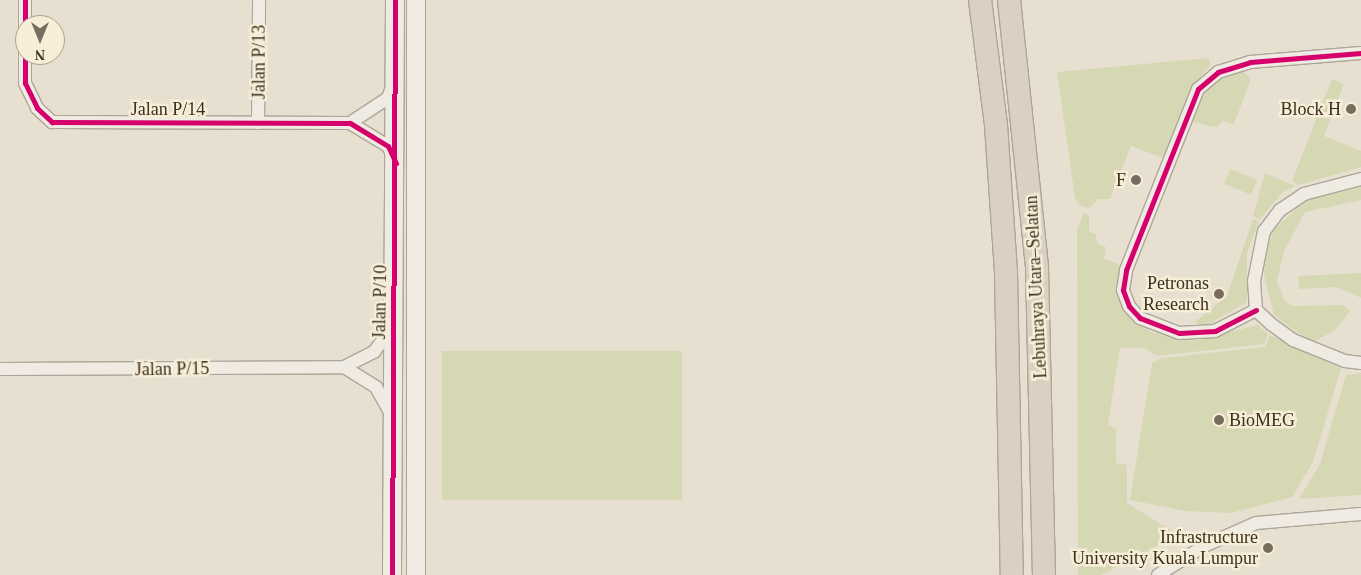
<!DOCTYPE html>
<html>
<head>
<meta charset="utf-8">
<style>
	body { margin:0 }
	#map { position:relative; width:1361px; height:575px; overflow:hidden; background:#e7e0d1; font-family:Georgia,serif }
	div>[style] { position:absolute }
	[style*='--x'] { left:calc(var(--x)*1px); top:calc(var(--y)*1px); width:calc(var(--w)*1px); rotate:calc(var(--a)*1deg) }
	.green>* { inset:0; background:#d6d7b3; transform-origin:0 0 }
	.roads { filter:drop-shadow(1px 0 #ada599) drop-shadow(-1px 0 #ada599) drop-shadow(0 1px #ada599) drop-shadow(0 -1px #ada599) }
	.street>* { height:12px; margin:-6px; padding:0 6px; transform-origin:6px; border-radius:6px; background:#efebe3 }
	.secondary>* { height:18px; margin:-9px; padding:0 9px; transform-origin:9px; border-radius:9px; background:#efebe3 }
	.highway>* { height:22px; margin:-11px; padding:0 11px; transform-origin:11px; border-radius:11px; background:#dad1c2 }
	.cycleway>* { height:5px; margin:-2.5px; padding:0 2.5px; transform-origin:2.5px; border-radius:2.5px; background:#d6006c }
	.dots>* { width:14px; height:14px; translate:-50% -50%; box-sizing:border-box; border:2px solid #f7eed8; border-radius:50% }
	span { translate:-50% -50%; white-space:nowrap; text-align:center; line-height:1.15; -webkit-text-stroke:5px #f7eed8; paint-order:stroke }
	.street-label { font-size:18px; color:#3d2e20 }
	.poi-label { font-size:18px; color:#3d2e20 }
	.right { translate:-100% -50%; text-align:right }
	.left { translate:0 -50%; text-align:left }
	.north { position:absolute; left:15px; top:15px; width:50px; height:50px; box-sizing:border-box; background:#f7eed8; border:1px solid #ada18e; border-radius:50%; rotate:180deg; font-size:14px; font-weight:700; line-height:20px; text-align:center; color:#3d2e20 }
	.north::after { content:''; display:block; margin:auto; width:18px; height:22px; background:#786c5e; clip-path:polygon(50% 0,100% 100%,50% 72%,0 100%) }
</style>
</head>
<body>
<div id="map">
	<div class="green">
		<div style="clip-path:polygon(1209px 58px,1210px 66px,1192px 86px,1163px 158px,1131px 146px,1110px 199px,1098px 199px,1090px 208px,1080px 206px,1075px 198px,1057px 72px)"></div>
		<div style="clip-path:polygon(1243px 71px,1251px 79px,1234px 124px,1222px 121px,1217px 127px,1209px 126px,1192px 121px,1210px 82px)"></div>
		<div style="clip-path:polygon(1332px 79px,1344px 84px,1324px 136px,1361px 151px,1361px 167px,1298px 185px,1292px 181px)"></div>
		<div style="left:1230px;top:169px;width:29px;height:16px;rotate:22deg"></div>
		<div style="clip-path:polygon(1265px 173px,1295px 186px,1282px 193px,1260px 219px,1253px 216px)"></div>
		<div style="clip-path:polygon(1361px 187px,1361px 200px,1305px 212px,1284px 251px,1277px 281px,1285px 301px,1292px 306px,1343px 305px,1350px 311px,1335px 330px,1312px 343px,1274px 315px,1264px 275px,1264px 253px,1275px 229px,1304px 201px)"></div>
		<div style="clip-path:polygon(1084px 212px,1089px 216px,1089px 232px,1096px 234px,1097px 244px,1106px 247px,1104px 259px,1119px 264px,1119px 296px,1130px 318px,1151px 332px,1192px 341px,1258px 325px,1268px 334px,1264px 344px,1157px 356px,1144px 348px,1120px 348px,1108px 425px,1116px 429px,1116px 463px,1127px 465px,1127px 503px,1178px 535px,1101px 575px,1078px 575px,1077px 231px)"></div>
		<div style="clip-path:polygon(1253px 219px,1259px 222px,1247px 253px,1247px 302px,1202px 328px,1195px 322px,1227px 296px)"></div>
		<div style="clip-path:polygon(1361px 273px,1361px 298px,1337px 287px,1299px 289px,1298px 276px)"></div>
		<div style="clip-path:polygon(1270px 335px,1341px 368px,1313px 462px,1292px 497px,1231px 513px,1185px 511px,1130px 500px,1152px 363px,1162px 358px,1265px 347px)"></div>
		<div style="left:442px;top:351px;width:240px;height:149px"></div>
		<div style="clip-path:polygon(1361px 373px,1361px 495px,1299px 499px,1320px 464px,1346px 375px)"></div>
	</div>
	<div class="roads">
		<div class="street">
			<div style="--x:25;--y:0;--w:83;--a:90"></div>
			<div style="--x:25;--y:83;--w:28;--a:64"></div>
			<div style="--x:37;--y:108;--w:21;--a:43"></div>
			<div style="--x:52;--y:122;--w:298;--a:0.2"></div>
			<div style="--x:350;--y:123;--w:44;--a:31.2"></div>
			<div style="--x:388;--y:146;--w:13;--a:63"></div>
			<div style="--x:258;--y:123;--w:123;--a:-89.5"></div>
			<div style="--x:350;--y:123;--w:45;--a:-33.3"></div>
			<div style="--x:388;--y:98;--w:12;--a:-70"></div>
			<div style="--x:1361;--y:179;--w:59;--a:165.3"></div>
			<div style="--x:1304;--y:194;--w:29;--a:146"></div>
			<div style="--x:1280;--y:210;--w:26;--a:127"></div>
			<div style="--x:1264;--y:231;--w:51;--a:101.3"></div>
			<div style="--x:1254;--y:281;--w:29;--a:86"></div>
			<div style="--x:1256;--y:310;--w:21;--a:43"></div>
			<div style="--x:1271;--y:324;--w:27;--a:36"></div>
			<div style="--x:1293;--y:340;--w:56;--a:22"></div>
			<div style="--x:1345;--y:361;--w:16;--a:7"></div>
			<div style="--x:1256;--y:310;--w:46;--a:152.9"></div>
			<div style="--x:1215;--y:331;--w:36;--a:177"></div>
			<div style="--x:1179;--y:333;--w:42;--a:-159"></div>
			<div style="--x:1140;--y:318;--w:16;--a:-133"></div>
			<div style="--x:1129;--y:306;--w:17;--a:-111"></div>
			<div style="--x:1123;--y:290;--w:20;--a:-81"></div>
			<div style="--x:1126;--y:270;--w:195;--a:-68.3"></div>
			<div style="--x:1198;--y:89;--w:26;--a:-40"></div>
			<div style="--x:1218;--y:72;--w:34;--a:-17"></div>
			<div style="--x:1250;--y:62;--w:111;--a:-4.6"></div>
			<div style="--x:344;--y:367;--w:38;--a:32"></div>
			<div style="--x:376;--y:387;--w:29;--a:61"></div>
			<div style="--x:0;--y:369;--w:344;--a:-0.3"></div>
			<div style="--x:344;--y:367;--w:34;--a:-27"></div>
			<div style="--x:374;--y:352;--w:31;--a:-54"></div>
			<div style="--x:1158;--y:575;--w:54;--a:-32.2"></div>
			<div style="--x:1204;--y:546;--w:57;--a:-23.9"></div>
			<div style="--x:1256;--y:523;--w:105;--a:-4.9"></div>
		</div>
		<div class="secondary">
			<div style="--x:416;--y:0;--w:575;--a:90"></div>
			<div style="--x:392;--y:575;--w:575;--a:-89.7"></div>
		</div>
		<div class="highway">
			<div style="--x:980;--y:0;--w:126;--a:82.7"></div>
			<div style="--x:996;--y:125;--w:148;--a:86.1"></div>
			<div style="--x:1006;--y:273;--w:302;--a:88.9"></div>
			<div style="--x:1009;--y:0;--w:269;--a:84"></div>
			<div style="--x:1037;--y:268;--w:307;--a:88.7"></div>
		</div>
	</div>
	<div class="cycleway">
		<div style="--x:25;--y:0;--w:83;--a:90"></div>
		<div style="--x:25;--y:83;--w:28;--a:64"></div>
		<div style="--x:37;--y:108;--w:21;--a:43"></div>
		<div style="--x:52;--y:122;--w:298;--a:0.2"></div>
		<div style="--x:350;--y:123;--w:44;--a:31.2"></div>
		<div style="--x:388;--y:146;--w:19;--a:65"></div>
		<div style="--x:1256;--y:310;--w:46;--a:152.9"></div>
		<div style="--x:1215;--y:331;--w:36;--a:177"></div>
		<div style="--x:1179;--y:333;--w:42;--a:-159"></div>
		<div style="--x:1140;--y:318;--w:16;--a:-133"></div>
		<div style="--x:1129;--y:306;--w:17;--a:-111"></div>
		<div style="--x:1123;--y:290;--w:20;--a:-81"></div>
		<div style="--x:1126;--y:270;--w:195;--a:-68.3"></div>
		<div style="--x:1198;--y:89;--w:26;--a:-40"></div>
		<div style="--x:1218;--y:72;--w:34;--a:-17"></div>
		<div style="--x:1250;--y:62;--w:111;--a:-4.6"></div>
		<div style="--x:392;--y:575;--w:575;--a:-89.7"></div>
	</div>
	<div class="dots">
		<div style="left:1351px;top:109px;background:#786c5e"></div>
		<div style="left:1136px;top:180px;background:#786c5e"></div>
		<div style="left:1219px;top:294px;background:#786c5e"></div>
		<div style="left:1219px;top:420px;background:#786c5e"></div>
		<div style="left:1268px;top:548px;background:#786c5e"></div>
	</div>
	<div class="street-label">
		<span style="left:259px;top:62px;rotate:-90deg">Jalan P/13</span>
		<span style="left:168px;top:109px">Jalan P/14</span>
		<span style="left:1036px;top:287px;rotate:-93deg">Lebuhraya Utara–Selatan</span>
		<span style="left:380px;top:302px;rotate:-89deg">Jalan P/10</span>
		<span style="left:172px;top:369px;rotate:-1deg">Jalan P/15</span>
	</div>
	<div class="poi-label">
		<span class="right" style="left:1341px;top:109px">Block H</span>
		<span class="right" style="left:1126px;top:180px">F</span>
		<span class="right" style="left:1209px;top:294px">Petronas<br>Research</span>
		<span class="left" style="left:1229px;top:420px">BioMEG</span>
		<span class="right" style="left:1258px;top:548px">Infrastructure<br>University Kuala Lumpur</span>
	</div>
	<div class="north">N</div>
</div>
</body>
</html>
